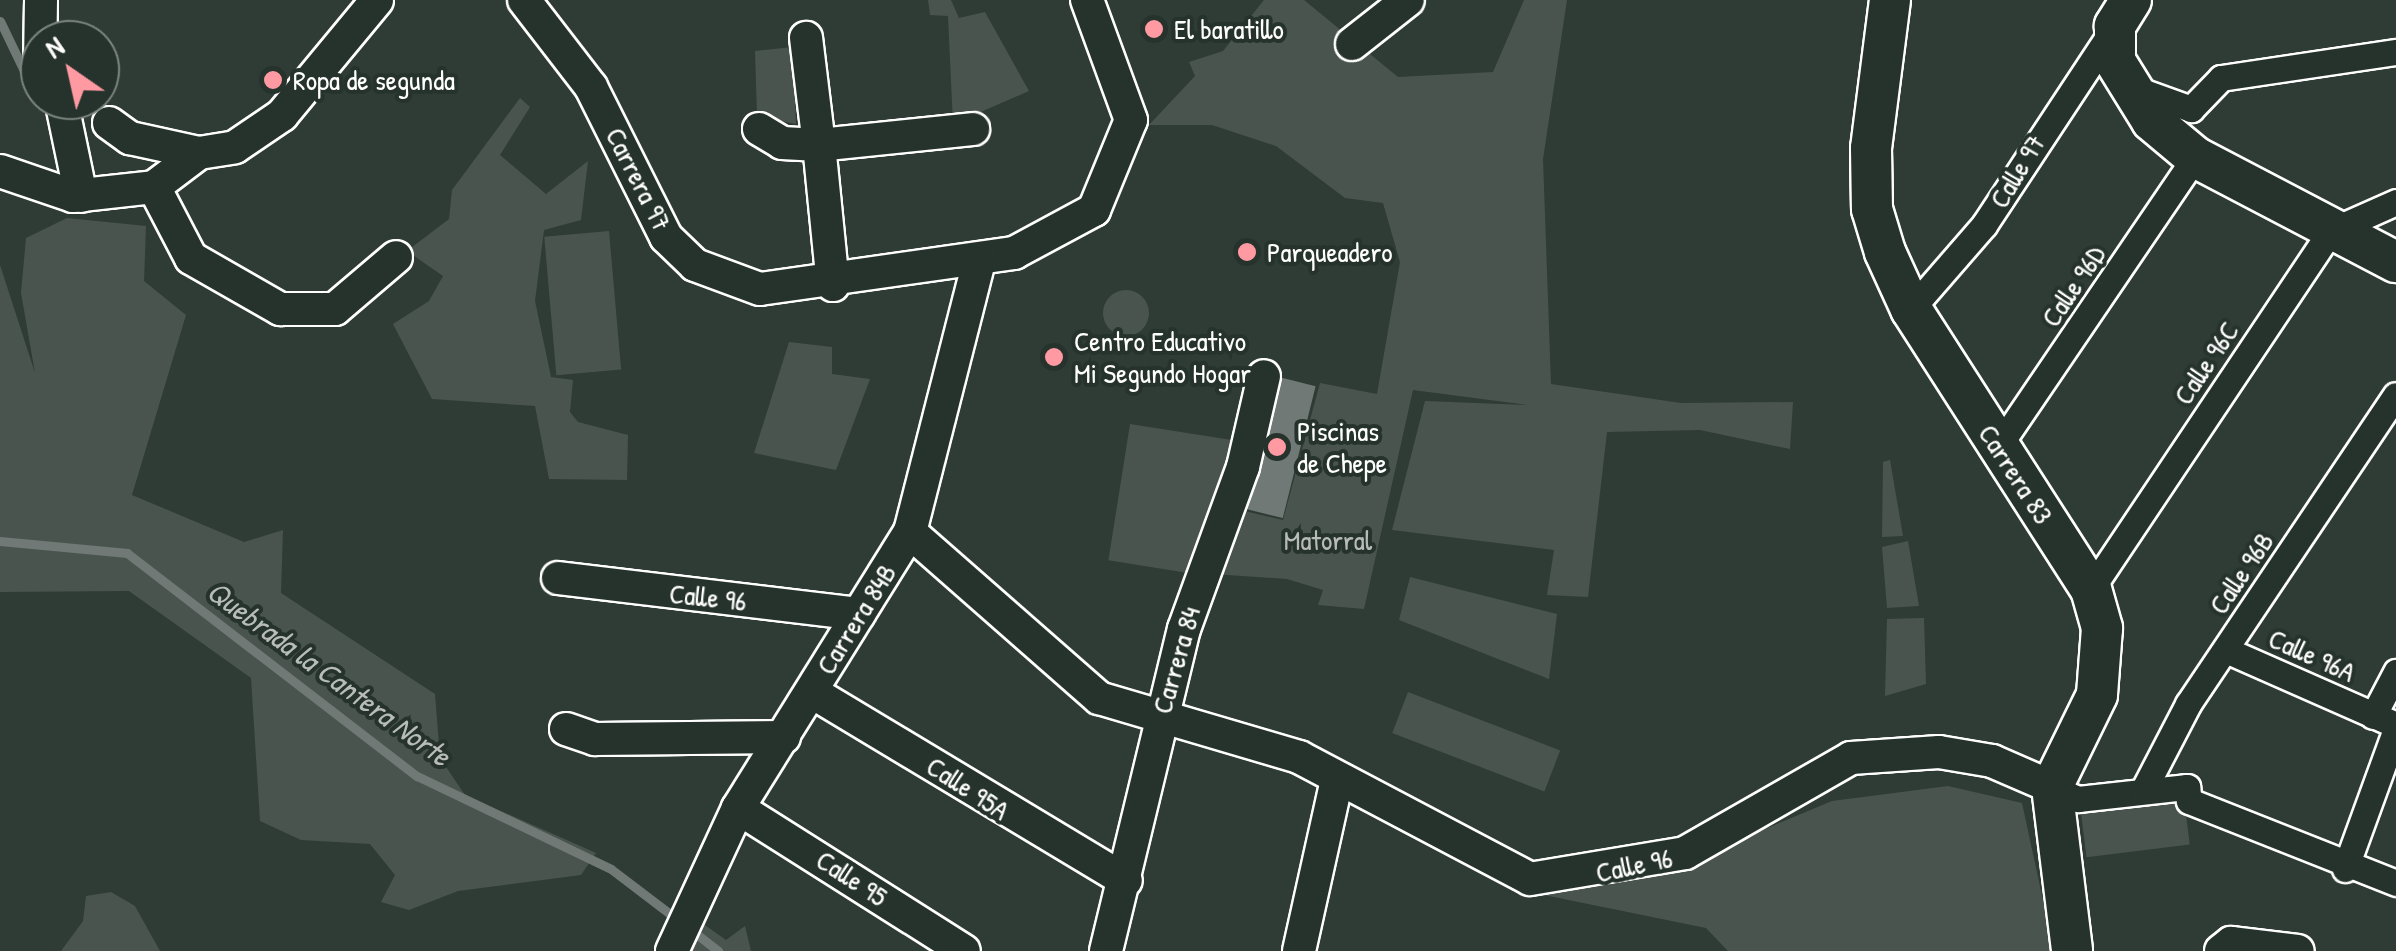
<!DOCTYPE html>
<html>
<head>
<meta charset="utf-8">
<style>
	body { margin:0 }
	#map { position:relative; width:2396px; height:951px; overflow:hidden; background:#2f3b35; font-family:"Patrick Hand",sans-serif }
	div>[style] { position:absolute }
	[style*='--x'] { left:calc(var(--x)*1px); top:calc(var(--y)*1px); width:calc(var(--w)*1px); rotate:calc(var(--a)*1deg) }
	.green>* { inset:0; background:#4a544f; transform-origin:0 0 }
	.round { border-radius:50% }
	.water>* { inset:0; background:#707975; transform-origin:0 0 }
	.stream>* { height:9px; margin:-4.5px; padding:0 4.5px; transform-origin:4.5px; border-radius:4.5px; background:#707975 }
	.roads { filter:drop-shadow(2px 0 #fff) drop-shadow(-2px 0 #fff) drop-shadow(0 2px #fff) drop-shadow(0 -2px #fff) }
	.pedestrian>* { height:25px; margin:-12.5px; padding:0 12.5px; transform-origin:12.5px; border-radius:12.5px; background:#26332d }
	.minor>* { height:32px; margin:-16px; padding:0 16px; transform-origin:16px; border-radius:16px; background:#26332d }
	.tertiary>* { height:40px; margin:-20px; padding:0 20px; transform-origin:20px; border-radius:20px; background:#26332d }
	.dots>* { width:28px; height:28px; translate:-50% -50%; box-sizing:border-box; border:5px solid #26332d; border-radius:50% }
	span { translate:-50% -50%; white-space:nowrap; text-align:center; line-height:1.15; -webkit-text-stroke:8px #26332d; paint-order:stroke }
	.poi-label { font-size:28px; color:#fff }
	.left { translate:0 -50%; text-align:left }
	.street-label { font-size:28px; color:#fff }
	.park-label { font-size:28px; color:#b7bbb9 }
	.water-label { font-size:30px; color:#b8bcba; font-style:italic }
	.north { position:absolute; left:20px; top:20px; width:100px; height:100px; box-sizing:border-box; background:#26332d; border:2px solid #7d8581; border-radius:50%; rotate:326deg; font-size:28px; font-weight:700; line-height:40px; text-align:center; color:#fff }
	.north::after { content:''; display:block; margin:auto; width:35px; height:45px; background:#ff9aa2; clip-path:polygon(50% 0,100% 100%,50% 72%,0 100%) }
</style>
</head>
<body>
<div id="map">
	<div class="green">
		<div style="clip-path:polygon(928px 0,951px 0,959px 18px,985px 12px,1029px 91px,953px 124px,948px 16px,930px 15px)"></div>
		<div style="clip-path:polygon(1264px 0,1304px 0,1398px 77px,1493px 72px,1524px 0,1567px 0,1543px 159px,1551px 384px,1681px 403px,1793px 402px,1790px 449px,1700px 430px,1607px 432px,1588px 597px,1547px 595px,1554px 550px,1392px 530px,1425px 401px,1527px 405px,1413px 390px,1364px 609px,1318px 605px,1323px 590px,1287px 579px,1212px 574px,1236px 509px,1283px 520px,1320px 383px,1377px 394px,1400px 262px,1383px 203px,1345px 198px,1276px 146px,1212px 125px,1149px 125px,1195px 76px,1189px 62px,1223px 51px)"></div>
		<div style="clip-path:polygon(793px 47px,796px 124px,757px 116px,755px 51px)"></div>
		<div style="clip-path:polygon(520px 98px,530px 107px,500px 155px,546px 194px,588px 161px,581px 220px,544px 230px,535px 301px,551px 377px,573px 380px,570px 412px,578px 422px,628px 435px,627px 480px,549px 479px,535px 406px,432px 399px,393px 324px,429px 301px,443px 276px,407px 251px,449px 219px,452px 190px)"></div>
		<div style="clip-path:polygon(67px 218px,146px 226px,144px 281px,186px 315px,132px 495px,244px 542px,283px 530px,281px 593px,435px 694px,440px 758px,465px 795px,596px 853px,581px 875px,458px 891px,409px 910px,381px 902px,395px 875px,370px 844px,301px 840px,260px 821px,251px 678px,129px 591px,0 592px,0 265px,35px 373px,21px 293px,26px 238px)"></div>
		<div style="left:609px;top:231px;width:139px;height:65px;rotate:85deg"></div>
		<div class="round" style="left:1103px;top:290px;width:46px;height:46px"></div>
		<div style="clip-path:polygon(789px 342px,832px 347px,832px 374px,870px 379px,836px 470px,754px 453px)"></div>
		<div style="left:1130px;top:424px;width:103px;height:138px;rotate:9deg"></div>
		<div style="clip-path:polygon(1890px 460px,1903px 536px,1882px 537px,1883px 462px)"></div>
		<div style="clip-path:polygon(1908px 541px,1919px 606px,1887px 608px,1882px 547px)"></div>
		<div style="clip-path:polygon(1410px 577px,1557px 614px,1549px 679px,1399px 620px)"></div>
		<div style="clip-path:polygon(1924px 618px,1926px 684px,1885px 696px,1887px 619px)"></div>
		<div style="left:1408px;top:692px;width:163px;height:44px;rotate:21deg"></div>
		<div style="clip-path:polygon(1948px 786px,2022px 803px,2054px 951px,1728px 951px,1706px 928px,1544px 895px,1648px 878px,1832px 801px)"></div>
		<div style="left:2183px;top:790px;width:55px;height:104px;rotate:83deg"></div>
		<div style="clip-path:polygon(111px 892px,135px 906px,160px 951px,61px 951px,83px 921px,86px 896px)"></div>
		<div style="clip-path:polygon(702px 923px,726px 940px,745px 926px,751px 951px,685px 951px)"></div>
	</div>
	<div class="water">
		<div style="left:1271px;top:375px;width:46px;height:136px;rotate:14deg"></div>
	</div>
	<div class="stream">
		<div style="--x:0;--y:21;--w:88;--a:64.3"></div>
		<div style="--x:0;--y:541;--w:128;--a:5.4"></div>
		<div style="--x:127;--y:553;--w:366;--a:37.6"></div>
		<div style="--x:417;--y:776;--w:215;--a:25.6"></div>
		<div style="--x:611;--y:869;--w:84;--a:37.3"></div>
		<div style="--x:690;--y:929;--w:36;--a:38"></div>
	</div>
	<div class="roads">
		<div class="pedestrian">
			<div style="--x:2133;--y:88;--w:62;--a:19.9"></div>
			<div style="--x:2191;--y:109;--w:43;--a:-45.9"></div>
			<div style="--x:2221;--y:78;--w:177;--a:-8.5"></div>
			<div style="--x:1911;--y:309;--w:111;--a:-49"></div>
			<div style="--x:1984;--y:225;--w:238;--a:-56.6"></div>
			<div style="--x:1998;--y:447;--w:351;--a:-55.8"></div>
			<div style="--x:2091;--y:589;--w:431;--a:-56.2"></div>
			<div style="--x:2331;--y:231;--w:71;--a:-24"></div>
			<div style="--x:2226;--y:650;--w:186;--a:23.8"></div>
			<div style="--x:2373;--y:716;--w:50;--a:-62.4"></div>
			<div style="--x:2052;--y:787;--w:29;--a:25"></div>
			<div style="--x:2078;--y:799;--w:110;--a:-6.3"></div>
			<div style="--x:2187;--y:787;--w:14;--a:82"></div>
			<div style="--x:2189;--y:801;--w:223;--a:21.6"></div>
			<div style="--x:2144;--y:789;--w:96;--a:-62.6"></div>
			<div style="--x:2188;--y:704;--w:372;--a:-56.1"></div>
			<div style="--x:2345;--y:869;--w:149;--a:-70"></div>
		</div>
		<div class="minor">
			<div style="--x:524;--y:0;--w:110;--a:52.4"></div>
			<div style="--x:591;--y:87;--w:168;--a:63.4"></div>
			<div style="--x:666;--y:237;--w:40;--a:44"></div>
			<div style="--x:695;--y:265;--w:69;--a:20.3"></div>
			<div style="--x:760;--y:289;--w:257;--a:-8.1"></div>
			<div style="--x:1014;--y:253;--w:91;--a:-28.3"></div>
			<div style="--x:1094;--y:210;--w:97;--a:-67.7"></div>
			<div style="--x:1131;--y:120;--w:128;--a:-110.1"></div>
			<div style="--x:1352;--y:44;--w:71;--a:-38.2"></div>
			<div style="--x:40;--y:64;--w:64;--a:-89.1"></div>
			<div style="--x:61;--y:100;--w:98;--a:78.2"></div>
			<div style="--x:109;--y:123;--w:26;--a:36"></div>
			<div style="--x:130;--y:138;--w:71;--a:12.3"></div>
			<div style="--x:759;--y:129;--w:27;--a:31"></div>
			<div style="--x:782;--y:143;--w:37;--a:3"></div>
			<div style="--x:819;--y:145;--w:108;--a:-96.9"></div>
			<div style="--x:0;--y:171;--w:77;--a:18.9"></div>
			<div style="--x:73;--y:196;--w:81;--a:-6.3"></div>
			<div style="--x:154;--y:187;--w:56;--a:-37.1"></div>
			<div style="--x:199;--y:153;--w:36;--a:-9"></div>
			<div style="--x:235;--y:147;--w:57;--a:-34.2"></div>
			<div style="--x:282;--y:115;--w:149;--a:-50.4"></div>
			<div style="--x:154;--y:187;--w:80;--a:62.5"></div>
			<div style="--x:191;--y:258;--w:103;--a:29.8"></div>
			<div style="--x:280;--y:309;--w:55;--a:0"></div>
			<div style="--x:335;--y:309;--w:80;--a:-40.4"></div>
			<div style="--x:833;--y:285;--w:141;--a:-95.7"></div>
			<div style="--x:819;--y:145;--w:155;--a:-5.9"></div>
			<div style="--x:910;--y:532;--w:252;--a:41.3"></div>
			<div style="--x:1099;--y:698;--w:209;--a:16.4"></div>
			<div style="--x:1299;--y:757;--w:261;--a:27.8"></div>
			<div style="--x:1530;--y:879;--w:157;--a:-9.5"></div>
			<div style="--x:1685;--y:853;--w:191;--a:-29.8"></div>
			<div style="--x:1851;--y:758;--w:88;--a:-3.9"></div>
			<div style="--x:1939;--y:752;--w:54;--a:9.6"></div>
			<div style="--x:1992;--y:761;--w:65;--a:23.4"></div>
			<div style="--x:558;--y:578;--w:303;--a:6.8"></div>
			<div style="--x:812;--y:692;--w:366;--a:31"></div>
			<div style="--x:566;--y:729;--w:31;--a:19"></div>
			<div style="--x:595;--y:739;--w:189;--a:-0.6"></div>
			<div style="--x:738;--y:808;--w:267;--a:32.3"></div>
			<div style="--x:672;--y:951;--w:157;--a:-65.2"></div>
			<div style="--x:738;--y:808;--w:325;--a:-58.1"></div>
			<div style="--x:910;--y:532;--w:280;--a:-75.7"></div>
			<div style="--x:1106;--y:951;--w:331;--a:-76.4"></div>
			<div style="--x:1184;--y:629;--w:172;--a:-70"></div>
			<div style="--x:1243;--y:467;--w:93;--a:-77"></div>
			<div style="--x:1299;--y:951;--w:175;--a:-77.5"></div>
			<div style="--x:2221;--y:951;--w:13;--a:-39"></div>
			<div style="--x:2231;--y:943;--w:67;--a:6.8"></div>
		</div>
		<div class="tertiary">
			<div style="--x:1890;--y:0;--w:149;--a:97.3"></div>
			<div style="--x:1871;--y:148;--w:61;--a:89.1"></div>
			<div style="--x:1872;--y:209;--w:45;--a:73.2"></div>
			<div style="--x:1885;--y:252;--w:63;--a:65.5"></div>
			<div style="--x:1911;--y:309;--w:333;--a:57.3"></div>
			<div style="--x:2091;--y:589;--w:41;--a:74.2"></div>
			<div style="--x:2102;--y:628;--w:67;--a:94.3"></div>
			<div style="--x:2097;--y:695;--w:102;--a:116.1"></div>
			<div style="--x:2052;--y:787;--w:165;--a:83"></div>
			<div style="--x:2131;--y:0;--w:31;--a:122"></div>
			<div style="--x:2115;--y:26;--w:35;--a:90"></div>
			<div style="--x:2115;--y:61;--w:70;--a:58.3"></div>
			<div style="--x:2152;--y:121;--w:56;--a:39.9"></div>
			<div style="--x:2195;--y:157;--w:227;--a:27.6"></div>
		</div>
	</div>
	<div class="dots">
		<div style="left:1154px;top:29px;background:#ff9aa2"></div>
		<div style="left:273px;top:80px;background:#ff9aa2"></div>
		<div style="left:1247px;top:252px;background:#ff9aa2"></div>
		<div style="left:1054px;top:357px;background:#ff9aa2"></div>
		<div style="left:1277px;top:447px;background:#ff9aa2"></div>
	</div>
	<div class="poi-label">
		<span class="left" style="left:1174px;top:29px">El baratillo</span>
		<span class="left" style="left:293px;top:80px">Ropa de segunda</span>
		<span class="left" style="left:1267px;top:252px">Parqueadero</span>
		<span class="left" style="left:1074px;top:357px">Centro Educativo<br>Mi Segundo Hogar</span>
		<span class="left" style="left:1297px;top:447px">Piscinas<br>de Chepe</span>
	</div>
	<div class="street-label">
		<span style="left:2017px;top:171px;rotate:-59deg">Calle 97</span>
		<span style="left:639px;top:179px;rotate:63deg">Carrera 97</span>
		<span style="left:2073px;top:286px;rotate:-56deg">Calle 96D</span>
		<span style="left:2206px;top:363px;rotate:-56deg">Calle 96C</span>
		<span style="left:2016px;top:474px;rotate:57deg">Carrera 83</span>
		<span style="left:2241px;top:573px;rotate:-56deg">Calle 96B</span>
		<span style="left:708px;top:597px;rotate:6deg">Calle 96</span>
		<span style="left:856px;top:619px;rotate:-58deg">Carrera 84B</span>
		<span style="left:2312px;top:655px;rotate:24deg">Calle 96A</span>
		<span style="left:1176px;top:660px;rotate:-74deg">Carrera 84</span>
		<span style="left:968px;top:788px;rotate:33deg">Calle 95A</span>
		<span style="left:1634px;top:865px;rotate:-12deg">Calle 96</span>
		<span style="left:852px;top:878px;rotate:33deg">Calle 95</span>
	</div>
	<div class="park-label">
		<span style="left:1328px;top:540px">Matorral</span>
	</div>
	<div class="water-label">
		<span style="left:329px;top:673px;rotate:36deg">Quebrada la Cantera Norte</span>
	</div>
	<div class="north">N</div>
</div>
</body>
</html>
